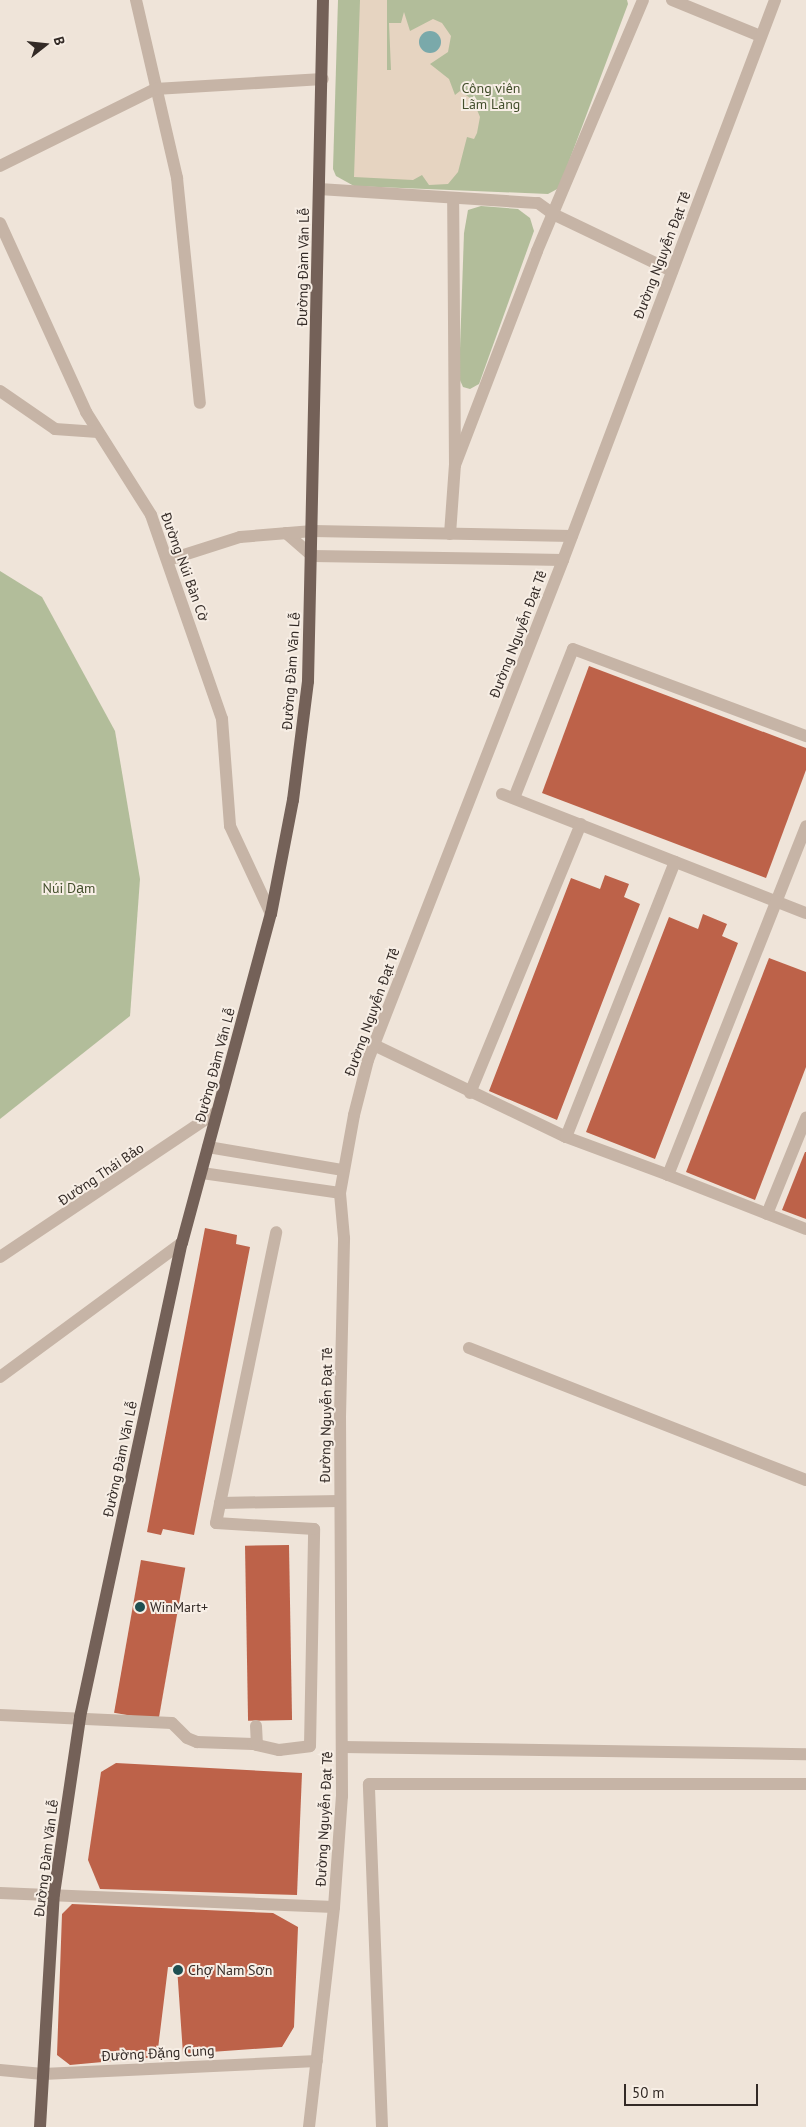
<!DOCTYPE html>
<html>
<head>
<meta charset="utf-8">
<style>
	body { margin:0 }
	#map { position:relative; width:806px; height:2127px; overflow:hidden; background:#efe4d9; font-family:"PT Sans",sans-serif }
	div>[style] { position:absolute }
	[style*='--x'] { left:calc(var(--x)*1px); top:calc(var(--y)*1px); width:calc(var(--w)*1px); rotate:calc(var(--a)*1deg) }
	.green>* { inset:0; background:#b2bd9a }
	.plaza>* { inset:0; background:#e6d4c1 }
	.water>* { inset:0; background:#7aa9aa }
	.round { border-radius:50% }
	.building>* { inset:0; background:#bd6249; transform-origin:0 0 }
	.minor>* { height:12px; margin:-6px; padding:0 6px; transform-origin:6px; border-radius:6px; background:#c6b4a6 }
	.major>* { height:12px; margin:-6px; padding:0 6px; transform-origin:6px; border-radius:6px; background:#746158 }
	.dots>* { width:14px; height:14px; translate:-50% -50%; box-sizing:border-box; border:2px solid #f7eee5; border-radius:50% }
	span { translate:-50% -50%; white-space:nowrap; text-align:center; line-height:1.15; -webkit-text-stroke:4px #f7eee5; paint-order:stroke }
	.park-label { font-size:14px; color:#434f2c }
	.street-label { font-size:14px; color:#332a26 }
	.poi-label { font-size:14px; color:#332a26 }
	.left { translate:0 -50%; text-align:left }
	.north { position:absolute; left:20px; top:20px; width:50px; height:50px; -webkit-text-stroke:4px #f7eee5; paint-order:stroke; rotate:74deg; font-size:14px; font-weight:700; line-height:20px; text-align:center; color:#332a26 }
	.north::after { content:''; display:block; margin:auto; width:18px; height:22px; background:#332a26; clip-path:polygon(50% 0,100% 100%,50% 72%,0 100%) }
	.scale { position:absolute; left:624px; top:2084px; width:134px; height:22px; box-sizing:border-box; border:2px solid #332a26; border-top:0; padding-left:6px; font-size:15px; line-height:18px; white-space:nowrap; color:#332a26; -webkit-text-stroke:4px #f7eee5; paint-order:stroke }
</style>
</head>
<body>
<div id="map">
	<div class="green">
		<div style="clip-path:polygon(338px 0,627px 0,628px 4px,559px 188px,548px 194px,354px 186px,336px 176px,333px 169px)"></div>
		<div style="clip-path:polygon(481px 206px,518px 209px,530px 218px,534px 231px,479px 384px,470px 389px,463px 387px,459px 378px,464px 233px,468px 210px)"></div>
		<div style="clip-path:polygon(0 571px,42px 597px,115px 731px,140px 879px,130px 1016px,0 1119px)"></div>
	</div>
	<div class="plaza">
		<div style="clip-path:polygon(360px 0,387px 0,387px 70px,391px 70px,389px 23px,401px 23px,404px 12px,410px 31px,433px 19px,442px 23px,451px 36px,448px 52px,430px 64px,449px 79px,455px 95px,460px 91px,473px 100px,480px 117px,477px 133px,474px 139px,467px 137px,458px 172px,448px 184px,429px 185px,422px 175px,413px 180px,354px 177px)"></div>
	</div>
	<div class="water">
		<div class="round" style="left:419px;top:31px;width:22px;height:22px"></div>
	</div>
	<div class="building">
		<div style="clip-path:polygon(589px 666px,806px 748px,806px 770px,766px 878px,542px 793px)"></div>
		<div style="clip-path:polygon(605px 875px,629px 884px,624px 897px,640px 904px,557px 1120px,489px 1091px,571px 878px,600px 889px)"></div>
		<div style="clip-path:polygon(703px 914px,727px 924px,722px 936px,738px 943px,655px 1159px,586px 1132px,669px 917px,698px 929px)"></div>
		<div style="clip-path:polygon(769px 958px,806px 972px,806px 1067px,755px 1200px,686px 1172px)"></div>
		<div style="clip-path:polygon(805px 1152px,806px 1152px,806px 1219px,782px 1210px)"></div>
		<div style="clip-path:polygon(205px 1228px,237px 1235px,236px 1244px,250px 1247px,194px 1535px,163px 1529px,161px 1535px,147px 1532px)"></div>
		<div style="left:289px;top:1545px;width:175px;height:44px;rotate:89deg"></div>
		<div style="left:141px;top:1560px;width:45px;height:155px;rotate:10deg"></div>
		<div style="clip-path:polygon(116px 1763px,302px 1773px,297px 1895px,100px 1889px,88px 1860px,101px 1772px)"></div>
		<div style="clip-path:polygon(72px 1904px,273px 1913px,298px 1927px,294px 2027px,282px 2047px,183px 2054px,177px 1967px,168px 1967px,157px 2057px,70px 2065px,57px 2055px,62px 1914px)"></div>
	</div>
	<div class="minor">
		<div style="--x:136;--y:0;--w:183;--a:77"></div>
		<div style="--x:177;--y:178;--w:226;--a:84.2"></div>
		<div style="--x:672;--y:0;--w:95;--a:22.2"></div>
		<div style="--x:0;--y:166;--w:173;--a:-26.4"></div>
		<div style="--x:155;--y:89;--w:168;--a:-3.4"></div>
		<div style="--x:319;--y:189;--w:219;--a:3.7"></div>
		<div style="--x:538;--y:203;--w:19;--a:36"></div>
		<div style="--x:553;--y:214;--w:132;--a:25.6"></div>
		<div style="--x:0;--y:223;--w:208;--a:65.5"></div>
		<div style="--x:86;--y:412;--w:122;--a:57.7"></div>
		<div style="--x:151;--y:515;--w:216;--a:70.8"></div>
		<div style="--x:222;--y:719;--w:107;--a:85.7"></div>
		<div style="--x:230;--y:826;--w:97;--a:65"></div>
		<div style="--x:0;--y:391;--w:67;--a:34.6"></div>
		<div style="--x:55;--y:429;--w:43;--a:4"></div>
		<div style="--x:455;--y:465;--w:229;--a:-69"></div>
		<div style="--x:537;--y:251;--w:272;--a:-67.1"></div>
		<div style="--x:286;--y:533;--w:35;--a:41"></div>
		<div style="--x:312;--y:556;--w:251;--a:0.9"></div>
		<div style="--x:450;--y:534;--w:69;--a:-85.9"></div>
		<div style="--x:455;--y:465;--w:267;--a:-90.4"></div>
		<div style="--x:168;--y:560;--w:76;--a:-17.7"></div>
		<div style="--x:240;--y:537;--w:73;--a:-4.7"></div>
		<div style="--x:313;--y:531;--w:259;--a:1.1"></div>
		<div style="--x:502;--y:794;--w:326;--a:21.4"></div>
		<div style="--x:514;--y:798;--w:160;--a:-68.4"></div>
		<div style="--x:573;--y:649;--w:249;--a:20.5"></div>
		<div style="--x:374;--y:1045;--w:213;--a:25.6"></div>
		<div style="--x:566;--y:1137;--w:109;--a:20.4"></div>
		<div style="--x:668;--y:1175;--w:375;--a:-68.4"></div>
		<div style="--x:470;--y:1093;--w:291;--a:-67.6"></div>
		<div style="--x:566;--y:1137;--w:296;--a:-68.4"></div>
		<div style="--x:208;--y:1147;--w:137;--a:9.7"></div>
		<div style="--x:202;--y:1173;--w:139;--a:8.2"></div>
		<div style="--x:668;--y:1175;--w:148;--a:21.4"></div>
		<div style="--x:767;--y:1214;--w:104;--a:-67.9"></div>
		<div style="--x:0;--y:1257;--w:261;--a:-33.8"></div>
		<div style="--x:469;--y:1348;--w:362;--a:21.4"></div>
		<div style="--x:0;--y:1377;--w:226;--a:-36.4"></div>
		<div style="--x:220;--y:1503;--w:120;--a:-1"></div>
		<div style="--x:0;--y:1715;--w:172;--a:2.7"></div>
		<div style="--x:172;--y:1723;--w:21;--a:45"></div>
		<div style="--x:187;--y:1738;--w:11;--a:22"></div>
		<div style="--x:197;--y:1742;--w:56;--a:2"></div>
		<div style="--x:253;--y:1744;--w:27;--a:13"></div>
		<div style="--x:279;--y:1750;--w:31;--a:-7"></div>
		<div style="--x:310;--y:1746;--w:217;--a:-88.9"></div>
		<div style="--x:314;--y:1529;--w:98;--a:-176.5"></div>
		<div style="--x:216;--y:1523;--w:297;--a:-78.3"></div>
		<div style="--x:256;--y:1726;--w:19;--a:87"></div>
		<div style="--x:343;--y:1747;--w:463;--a:0.9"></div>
		<div style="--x:0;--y:1893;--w:334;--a:2.4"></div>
		<div style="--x:0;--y:2070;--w:43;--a:5.3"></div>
		<div style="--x:43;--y:2074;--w:274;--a:-2.7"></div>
		<div style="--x:309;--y:2127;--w:221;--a:-83.5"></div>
		<div style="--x:334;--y:1907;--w:111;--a:-85.9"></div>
		<div style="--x:342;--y:1796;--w:379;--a:-90.3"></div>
		<div style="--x:340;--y:1417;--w:179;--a:-88.7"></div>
		<div style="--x:344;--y:1238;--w:45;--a:-95.1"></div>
		<div style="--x:340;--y:1193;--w:79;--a:-79.8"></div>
		<div style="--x:354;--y:1115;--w:57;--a:-75.7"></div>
		<div style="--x:368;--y:1060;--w:537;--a:-68.69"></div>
		<div style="--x:563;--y:560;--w:599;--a:-69.26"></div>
		<div style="--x:382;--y:2127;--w:343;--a:-92.2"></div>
		<div style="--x:369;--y:1784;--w:437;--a:0"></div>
	</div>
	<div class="major">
		<div style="--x:40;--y:2127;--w:233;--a:-86.6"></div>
		<div style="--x:54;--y:1894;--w:179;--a:-81.6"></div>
		<div style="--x:80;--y:1717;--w:485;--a:-77.9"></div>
		<div style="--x:182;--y:1243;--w:341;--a:-74.9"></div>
		<div style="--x:271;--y:914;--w:116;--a:-79.1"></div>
		<div style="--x:293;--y:800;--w:120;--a:-82.8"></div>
		<div style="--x:308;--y:681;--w:681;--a:-88.74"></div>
	</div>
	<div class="dots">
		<div style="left:140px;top:1607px;background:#1f4f51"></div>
		<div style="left:178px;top:1970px;background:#1f4f51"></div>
	</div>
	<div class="park-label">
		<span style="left:491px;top:96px">Công viên<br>Lãm Làng</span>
		<span style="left:69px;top:888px">Núi Dạm</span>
	</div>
	<div class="street-label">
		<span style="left:662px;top:255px;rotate:-69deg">Đường Nguyễn Đạt Tế</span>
		<span style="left:303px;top:267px;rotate:-89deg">Đường Đàm Văn Lễ</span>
		<span style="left:185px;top:567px;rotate:70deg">Đường Núi Bàn Cờ</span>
		<span style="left:518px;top:634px;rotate:-69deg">Đường Nguyễn Đạt Tế</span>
		<span style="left:291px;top:671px;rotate:-86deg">Đường Đàm Văn Lễ</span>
		<span style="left:372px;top:1012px;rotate:-70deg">Đường Nguyễn Đạt Tế</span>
		<span style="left:215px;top:1065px;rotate:-75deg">Đường Đàm Văn Lễ</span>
		<span style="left:101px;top:1174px;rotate:-34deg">Đường Thái Bảo</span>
		<span style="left:326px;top:1415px;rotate:-89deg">Đường Nguyễn Đạt Tế</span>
		<span style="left:120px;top:1459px;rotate:-78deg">Đường Đàm Văn Lễ</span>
		<span style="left:324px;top:1819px;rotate:-87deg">Đường Nguyễn Đạt Tế</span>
		<span style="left:46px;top:1858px;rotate:-83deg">Đường Đàm Văn Lễ</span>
		<span style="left:158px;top:2053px;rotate:-3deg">Đường Đặng Cung</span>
	</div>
	<div class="poi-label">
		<span class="left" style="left:150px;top:1607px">WinMart+</span>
		<span class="left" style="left:188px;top:1970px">Chợ Nam Sơn</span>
	</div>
	<div class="north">B</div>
	<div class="scale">50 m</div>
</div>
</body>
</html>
